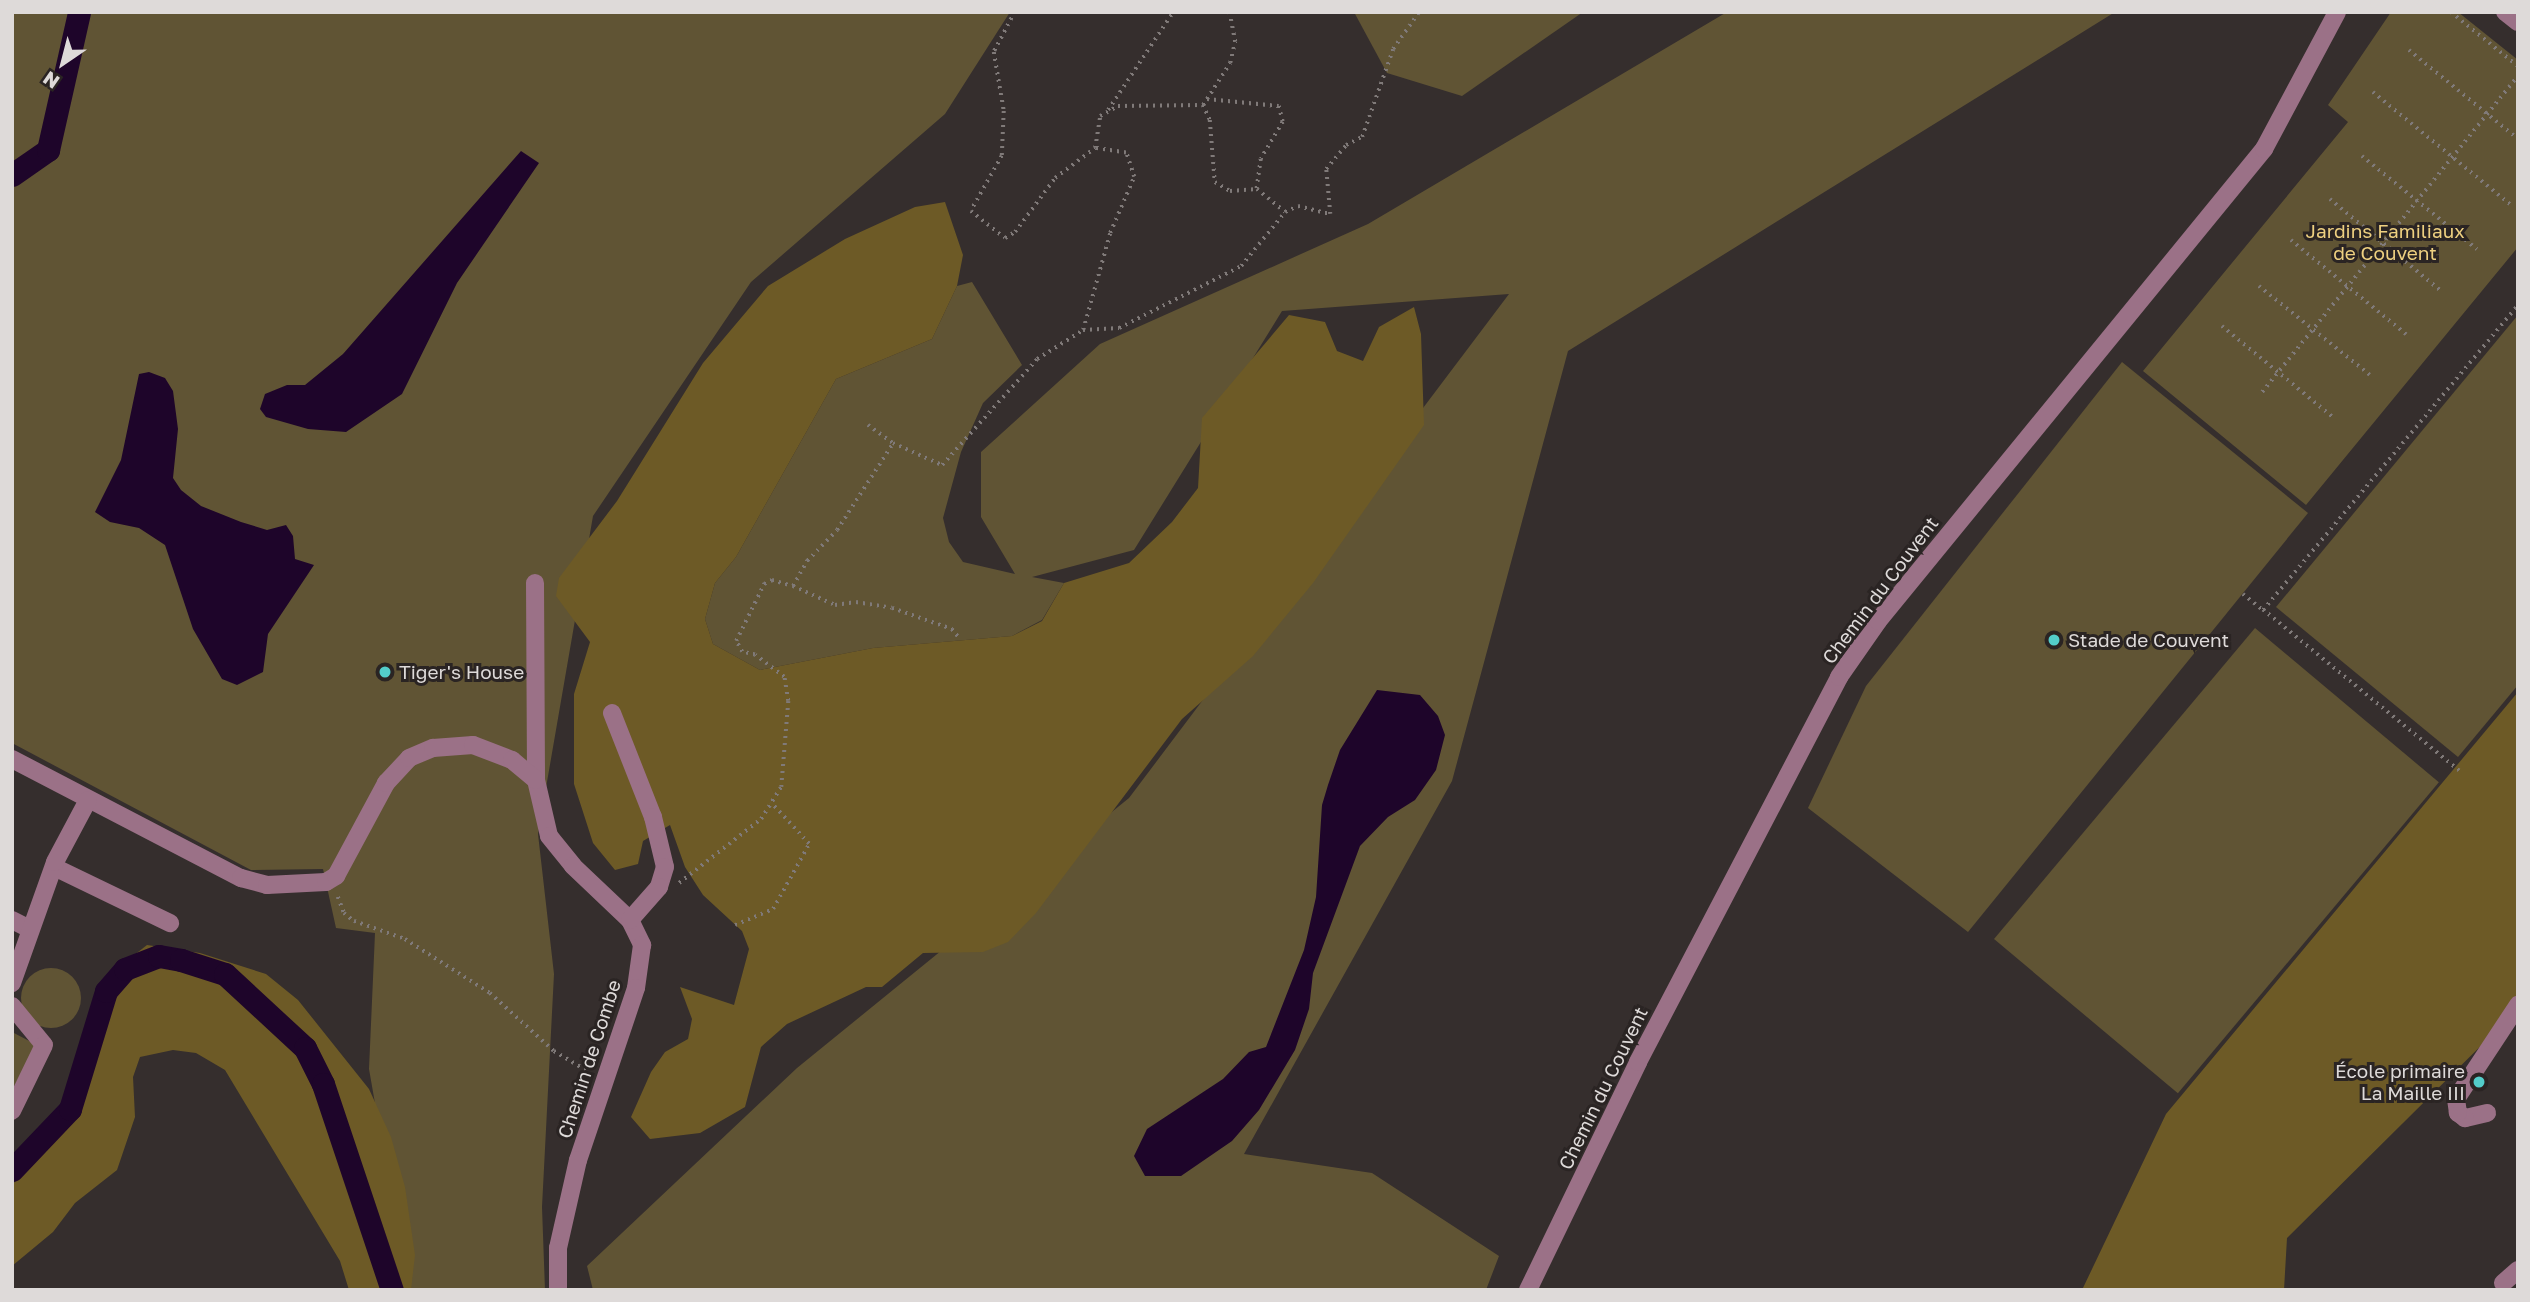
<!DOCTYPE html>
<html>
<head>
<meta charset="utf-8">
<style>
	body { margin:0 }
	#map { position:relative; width:2530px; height:1302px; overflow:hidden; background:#352e2d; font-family:"Golos Text",sans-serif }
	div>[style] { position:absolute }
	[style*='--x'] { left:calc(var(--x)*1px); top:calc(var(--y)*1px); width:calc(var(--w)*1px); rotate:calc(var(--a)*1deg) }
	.green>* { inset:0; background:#605434; transform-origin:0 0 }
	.round { border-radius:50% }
	.forest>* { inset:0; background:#6d5a26 }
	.water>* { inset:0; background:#1e052a }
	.canal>* { height:23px; margin:-11.5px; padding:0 11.5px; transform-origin:11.5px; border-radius:11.5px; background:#1e052a }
	.path>* { height:3.5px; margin-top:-1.75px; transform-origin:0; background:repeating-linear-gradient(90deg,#807a79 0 2px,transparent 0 7px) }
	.minor>* { height:18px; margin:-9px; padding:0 9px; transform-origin:9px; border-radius:9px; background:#9b7187 }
	.dots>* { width:19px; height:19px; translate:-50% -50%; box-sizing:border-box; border:4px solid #2a2423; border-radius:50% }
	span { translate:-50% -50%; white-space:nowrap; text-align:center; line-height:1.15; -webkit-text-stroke:6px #2a2423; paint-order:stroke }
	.park-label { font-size:19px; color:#eed080 }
	.street-label { font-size:19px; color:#dedad9 }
	.poi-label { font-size:19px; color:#dedad9 }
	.left { translate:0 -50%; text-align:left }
	.right { translate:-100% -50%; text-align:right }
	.frame { position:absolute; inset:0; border:14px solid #dedad9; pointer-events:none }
	.north { position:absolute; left:28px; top:28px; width:70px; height:70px; -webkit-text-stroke:5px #2a2423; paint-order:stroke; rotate:215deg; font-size:19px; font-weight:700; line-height:28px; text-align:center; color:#dedad9 }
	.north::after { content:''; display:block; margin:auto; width:24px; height:32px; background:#dedad9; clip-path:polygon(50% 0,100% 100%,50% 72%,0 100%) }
</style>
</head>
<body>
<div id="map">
	<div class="green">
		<div style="clip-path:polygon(12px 12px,1010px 12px,945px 114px,751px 282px,593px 516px,538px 834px,554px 974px,542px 1207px,545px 1290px,396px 1290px,401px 1252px,369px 1069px,375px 933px,336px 928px,323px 869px,251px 870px,12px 743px)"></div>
		<div style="clip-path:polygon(1354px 12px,1583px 12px,1462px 96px,1387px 73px)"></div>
		<div style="clip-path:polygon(1727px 12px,2115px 12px,1568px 351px,1452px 781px,1244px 1154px,1372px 1173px,1499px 1256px,1486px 1290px,593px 1290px,587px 1266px,797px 1068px,1129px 798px,1509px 294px,1282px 311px,1134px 550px,1032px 577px,1064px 583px,1042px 620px,1012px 636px,873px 648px,760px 670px,713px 644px,705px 619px,715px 583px,736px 557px,836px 379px,932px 339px,957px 286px,972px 282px,1022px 365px,983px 403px,961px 452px,943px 518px,949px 542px,963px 562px,1015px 574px,981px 517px,981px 452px,1100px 344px,1368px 224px)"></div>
		<div style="clip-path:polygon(2391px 12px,2458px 12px,2518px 60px,2518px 247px,2306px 505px,2143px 371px,2348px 122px,2328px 105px)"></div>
		<div style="clip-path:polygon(2518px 315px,2518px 685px,2458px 757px,2276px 607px)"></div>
		<div style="clip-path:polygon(2122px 362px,2308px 513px,1968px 932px,1808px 808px,1866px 686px)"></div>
		<div style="left:2255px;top:628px;width:240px;height:406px;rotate:40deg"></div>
		<div class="round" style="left:21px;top:968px;width:60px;height:60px"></div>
		<div style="clip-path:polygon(12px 1032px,37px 1045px,12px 1090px)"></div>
	</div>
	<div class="forest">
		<div style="clip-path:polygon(945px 202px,963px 255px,957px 286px,932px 339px,836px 379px,736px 557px,715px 583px,705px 619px,713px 644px,760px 670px,873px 648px,1012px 636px,1042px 621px,1064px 583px,1129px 563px,1172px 522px,1198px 488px,1202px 418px,1289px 315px,1325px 322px,1337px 351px,1363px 361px,1379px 327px,1414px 307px,1421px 334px,1424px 425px,1313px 583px,1253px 656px,1182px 719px,1036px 913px,1008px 942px,983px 952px,923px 953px,882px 987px,866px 987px,787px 1024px,761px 1047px,745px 1107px,700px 1133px,650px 1139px,631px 1117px,651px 1072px,665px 1052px,688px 1039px,692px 1019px,680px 987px,734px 1005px,749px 949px,742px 931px,703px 895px,685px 867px,670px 825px,643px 841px,638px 864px,615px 870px,593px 843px,574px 784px,574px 694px,590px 642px,556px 596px,559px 578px,617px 501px,703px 363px,768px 286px,845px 239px,915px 207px)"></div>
		<div style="clip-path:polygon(2518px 692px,2518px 1009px,2287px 1238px,2284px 1290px,2082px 1290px,2166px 1114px)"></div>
		<div style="clip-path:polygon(147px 945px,200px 953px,266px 974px,298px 1000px,369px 1089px,391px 1137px,405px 1187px,415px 1255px,411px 1290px,349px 1290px,340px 1261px,225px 1070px,196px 1053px,173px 1050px,140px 1057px,133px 1077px,135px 1117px,117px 1170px,75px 1203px,53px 1232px,12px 1266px,12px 1185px,75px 1112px,105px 978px)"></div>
	</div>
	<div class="water">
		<div style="clip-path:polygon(521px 151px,539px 163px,457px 283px,402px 394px,346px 432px,308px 429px,266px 417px,260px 409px,265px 394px,287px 385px,305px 385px,343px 354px)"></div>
		<div style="clip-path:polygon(149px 372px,165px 378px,173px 391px,178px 429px,173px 478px,181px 490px,201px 506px,241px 522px,267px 530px,286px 525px,293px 536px,295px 559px,314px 565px,268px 634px,263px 672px,237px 685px,222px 679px,193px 629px,165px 545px,139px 528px,110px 522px,95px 512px,121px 460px,139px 374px)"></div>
		<div style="clip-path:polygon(1377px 690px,1420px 695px,1438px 716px,1445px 735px,1436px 770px,1415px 800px,1388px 817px,1360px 846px,1313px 973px,1309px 1009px,1295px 1050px,1259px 1110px,1232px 1141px,1181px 1176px,1145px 1176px,1134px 1156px,1147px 1129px,1223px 1079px,1249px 1052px,1266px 1047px,1304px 950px,1316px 897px,1322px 805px,1328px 785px,1340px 750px)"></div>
	</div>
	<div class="canal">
		<div style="--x:12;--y:175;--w:44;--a:-34.8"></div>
		<div style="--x:48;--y:150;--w:141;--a:-77.3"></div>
		<div style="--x:12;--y:1170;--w:84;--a:-46.4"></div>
		<div style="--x:70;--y:1109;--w:123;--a:-73"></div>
		<div style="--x:106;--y:991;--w:29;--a:-49"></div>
		<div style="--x:125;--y:969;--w:36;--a:-21"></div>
		<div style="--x:159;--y:956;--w:22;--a:10"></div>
		<div style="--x:181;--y:960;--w:46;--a:17.7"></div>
		<div style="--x:225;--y:974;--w:109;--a:42.8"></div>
		<div style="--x:305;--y:1048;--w:40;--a:63.4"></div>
		<div style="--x:323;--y:1084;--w:217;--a:71.5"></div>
	</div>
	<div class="path">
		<div style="--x:1015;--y:12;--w:45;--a:117.7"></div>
		<div style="--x:994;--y:52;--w:60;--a:80.4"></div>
		<div style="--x:1004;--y:111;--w:45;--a:92.5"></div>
		<div style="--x:1002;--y:156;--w:63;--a:119.4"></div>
		<div style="--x:971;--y:211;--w:43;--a:38.5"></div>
		<div style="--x:1005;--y:238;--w:12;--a:-31"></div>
		<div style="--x:1015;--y:232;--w:67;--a:-53.5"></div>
		<div style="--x:1055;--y:178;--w:50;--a:-36.9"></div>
		<div style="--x:1095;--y:148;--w:32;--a:-81"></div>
		<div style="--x:1100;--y:116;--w:21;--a:-29"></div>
		<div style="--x:1118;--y:106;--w:85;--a:-0.7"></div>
		<div style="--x:1203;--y:105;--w:17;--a:65"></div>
		<div style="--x:1210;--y:120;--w:62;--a:85.4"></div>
		<div style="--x:1215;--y:182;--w:17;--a:31"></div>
		<div style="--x:1230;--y:191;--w:27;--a:-4"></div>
		<div style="--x:1257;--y:189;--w:36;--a:39"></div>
		<div style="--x:2451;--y:12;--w:86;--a:38.9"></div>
		<div style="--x:2409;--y:50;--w:141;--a:39.2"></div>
		<div style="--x:2373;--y:92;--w:177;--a:39.3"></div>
		<div style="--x:1207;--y:99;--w:72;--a:5.6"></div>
		<div style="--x:1279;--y:106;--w:16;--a:76"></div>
		<div style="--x:1283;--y:122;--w:43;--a:120.7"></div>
		<div style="--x:1261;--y:159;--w:30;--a:98"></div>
		<div style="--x:1203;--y:105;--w:50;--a:-57.3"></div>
		<div style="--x:1230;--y:63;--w:22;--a:-77"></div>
		<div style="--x:1235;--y:42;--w:31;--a:-101"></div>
		<div style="--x:1108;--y:110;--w:118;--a:-56.4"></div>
		<div style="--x:2362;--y:156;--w:148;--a:39"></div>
		<div style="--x:2330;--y:199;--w:143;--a:39.6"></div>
		<div style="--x:2291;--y:240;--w:149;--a:39.3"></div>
		<div style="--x:2259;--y:286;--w:142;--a:38.7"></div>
		<div style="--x:2222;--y:326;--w:145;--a:39.4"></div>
		<div style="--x:1083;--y:330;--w:101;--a:-74.4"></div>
		<div style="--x:1110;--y:233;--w:61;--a:-66.8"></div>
		<div style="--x:1134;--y:177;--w:25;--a:-108"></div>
		<div style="--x:1126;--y:153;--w:31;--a:-171"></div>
		<div style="--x:2262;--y:392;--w:407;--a:-51"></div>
		<div style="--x:868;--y:425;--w:31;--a:36"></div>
		<div style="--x:893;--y:443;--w:54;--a:24.2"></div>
		<div style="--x:942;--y:465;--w:142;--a:-48.1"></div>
		<div style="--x:1037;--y:359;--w:54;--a:-32.2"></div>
		<div style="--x:1083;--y:330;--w:36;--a:-3"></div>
		<div style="--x:1119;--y:328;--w:137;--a:-26.9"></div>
		<div style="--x:1241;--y:266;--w:70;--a:-50.8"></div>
		<div style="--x:1285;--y:212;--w:14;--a:-25"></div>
		<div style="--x:1298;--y:206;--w:33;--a:14"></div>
		<div style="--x:1330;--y:214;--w:45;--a:-95.1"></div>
		<div style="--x:1326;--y:169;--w:31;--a:-50"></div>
		<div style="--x:1346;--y:145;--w:18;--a:-27"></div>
		<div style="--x:1362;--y:137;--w:93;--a:-70.6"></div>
		<div style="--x:1393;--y:49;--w:45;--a:-54.9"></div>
		<div style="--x:793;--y:586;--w:29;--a:-61"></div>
		<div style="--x:807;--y:561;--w:43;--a:-45.9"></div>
		<div style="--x:837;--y:530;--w:103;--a:-57.2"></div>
		<div style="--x:2243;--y:594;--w:26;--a:39"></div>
		<div style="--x:2459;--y:771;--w:254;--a:-140.6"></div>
		<div style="--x:2263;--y:610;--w:398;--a:-50.1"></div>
		<div style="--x:679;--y:883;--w:104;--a:-38"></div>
		<div style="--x:761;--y:819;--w:38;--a:-58"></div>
		<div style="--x:781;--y:787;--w:86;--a:-85.3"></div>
		<div style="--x:788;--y:701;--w:24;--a:-99"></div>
		<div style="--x:784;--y:677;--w:36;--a:-143"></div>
		<div style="--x:755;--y:655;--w:13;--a:-167"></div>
		<div style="--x:742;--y:652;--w:13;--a:-119"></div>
		<div style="--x:736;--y:641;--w:64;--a:-63.8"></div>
		<div style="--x:764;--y:584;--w:9;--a:-27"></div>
		<div style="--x:772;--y:580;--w:22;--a:16"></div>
		<div style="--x:793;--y:586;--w:46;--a:24.3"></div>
		<div style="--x:835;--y:605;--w:21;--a:-8"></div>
		<div style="--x:856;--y:602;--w:36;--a:9"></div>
		<div style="--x:892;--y:608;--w:64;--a:19.3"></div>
		<div style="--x:952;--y:629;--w:13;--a:51"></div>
		<div style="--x:338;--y:897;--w:17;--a:69"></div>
		<div style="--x:344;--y:913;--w:13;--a:39"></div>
		<div style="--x:354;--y:921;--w:54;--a:19.4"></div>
		<div style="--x:405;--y:939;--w:101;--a:32.4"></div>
		<div style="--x:490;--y:993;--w:86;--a:42.2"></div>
		<div style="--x:554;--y:1051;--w:39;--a:31"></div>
		<div style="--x:735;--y:925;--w:41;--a:-22.8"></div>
		<div style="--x:773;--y:909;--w:74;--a:-61"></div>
		<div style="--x:809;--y:844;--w:56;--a:-132.8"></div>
	</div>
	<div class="minor">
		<div style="--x:2505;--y:12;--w:16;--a:38"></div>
		<div style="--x:535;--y:583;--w:197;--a:89.7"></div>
		<div style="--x:536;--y:780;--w:57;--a:76.9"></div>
		<div style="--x:549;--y:836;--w:38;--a:51"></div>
		<div style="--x:573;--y:866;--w:79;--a:43.5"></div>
		<div style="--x:630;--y:920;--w:28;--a:64"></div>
		<div style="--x:642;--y:945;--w:43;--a:97.9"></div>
		<div style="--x:636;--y:988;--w:182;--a:108.6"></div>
		<div style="--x:578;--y:1160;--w:90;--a:102.8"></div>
		<div style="--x:558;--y:1248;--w:42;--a:90"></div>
		<div style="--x:612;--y:713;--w:112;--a:68.5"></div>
		<div style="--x:653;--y:817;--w:51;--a:76.5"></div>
		<div style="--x:665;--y:867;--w:21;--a:107"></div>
		<div style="--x:659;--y:887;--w:44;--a:131.3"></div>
		<div style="--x:12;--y:759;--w:258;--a:27.5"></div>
		<div style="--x:241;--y:878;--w:27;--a:15"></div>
		<div style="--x:267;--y:885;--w:59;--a:-2.9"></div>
		<div style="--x:326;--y:882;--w:12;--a:-31"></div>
		<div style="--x:336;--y:876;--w:106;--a:-61.7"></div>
		<div style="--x:386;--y:783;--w:34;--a:-47"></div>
		<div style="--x:409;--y:758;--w:26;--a:-23"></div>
		<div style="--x:433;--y:748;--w:40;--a:-4.3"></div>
		<div style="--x:473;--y:745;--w:42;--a:21"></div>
		<div style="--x:512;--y:760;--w:31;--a:40"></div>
		<div style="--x:54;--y:867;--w:129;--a:25.8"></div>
		<div style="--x:12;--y:920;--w:20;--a:27"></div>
		<div style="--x:12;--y:983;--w:128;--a:-70.4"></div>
		<div style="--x:55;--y:862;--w:70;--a:-62"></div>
		<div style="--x:12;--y:1006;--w:50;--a:50.6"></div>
		<div style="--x:44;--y:1045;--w:73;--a:115.9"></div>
		<div style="--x:2487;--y:1113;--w:23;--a:167"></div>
		<div style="--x:2465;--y:1118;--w:9;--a:-144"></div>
		<div style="--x:2458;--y:1113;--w:14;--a:-98"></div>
		<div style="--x:2456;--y:1099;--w:113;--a:-56.6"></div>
		<div style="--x:2503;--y:1283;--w:20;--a:-41"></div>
		<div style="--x:1528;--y:1290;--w:253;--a:-64.2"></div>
		<div style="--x:1638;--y:1062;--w:434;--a:-62.4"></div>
		<div style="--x:1839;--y:677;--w:68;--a:-55.1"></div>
		<div style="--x:1878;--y:621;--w:610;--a:-50.72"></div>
		<div style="--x:2264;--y:149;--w:155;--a:-61.9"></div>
	</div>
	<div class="dots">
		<div style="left:2054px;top:640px;background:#53cdca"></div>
		<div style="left:385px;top:672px;background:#53cdca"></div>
		<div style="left:2479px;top:1082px;background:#53cdca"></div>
	</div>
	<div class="park-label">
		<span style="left:2385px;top:242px">Jardins Familiaux<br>de Couvent</span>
	</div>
	<div class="street-label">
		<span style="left:1880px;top:590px;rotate:-53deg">Chemin du Couvent</span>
		<span style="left:589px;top:1059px;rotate:-72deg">Chemin de Combe</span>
		<span style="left:1603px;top:1088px;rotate:-64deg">Chemin du Couvent</span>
	</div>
	<div class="poi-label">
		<span class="left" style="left:2068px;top:640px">Stade de Couvent</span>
		<span class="left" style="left:399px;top:672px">Tiger's House</span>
		<span class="right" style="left:2465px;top:1082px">École primaire<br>La Maille III</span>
	</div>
	<div class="frame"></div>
	<div class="north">N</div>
</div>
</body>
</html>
